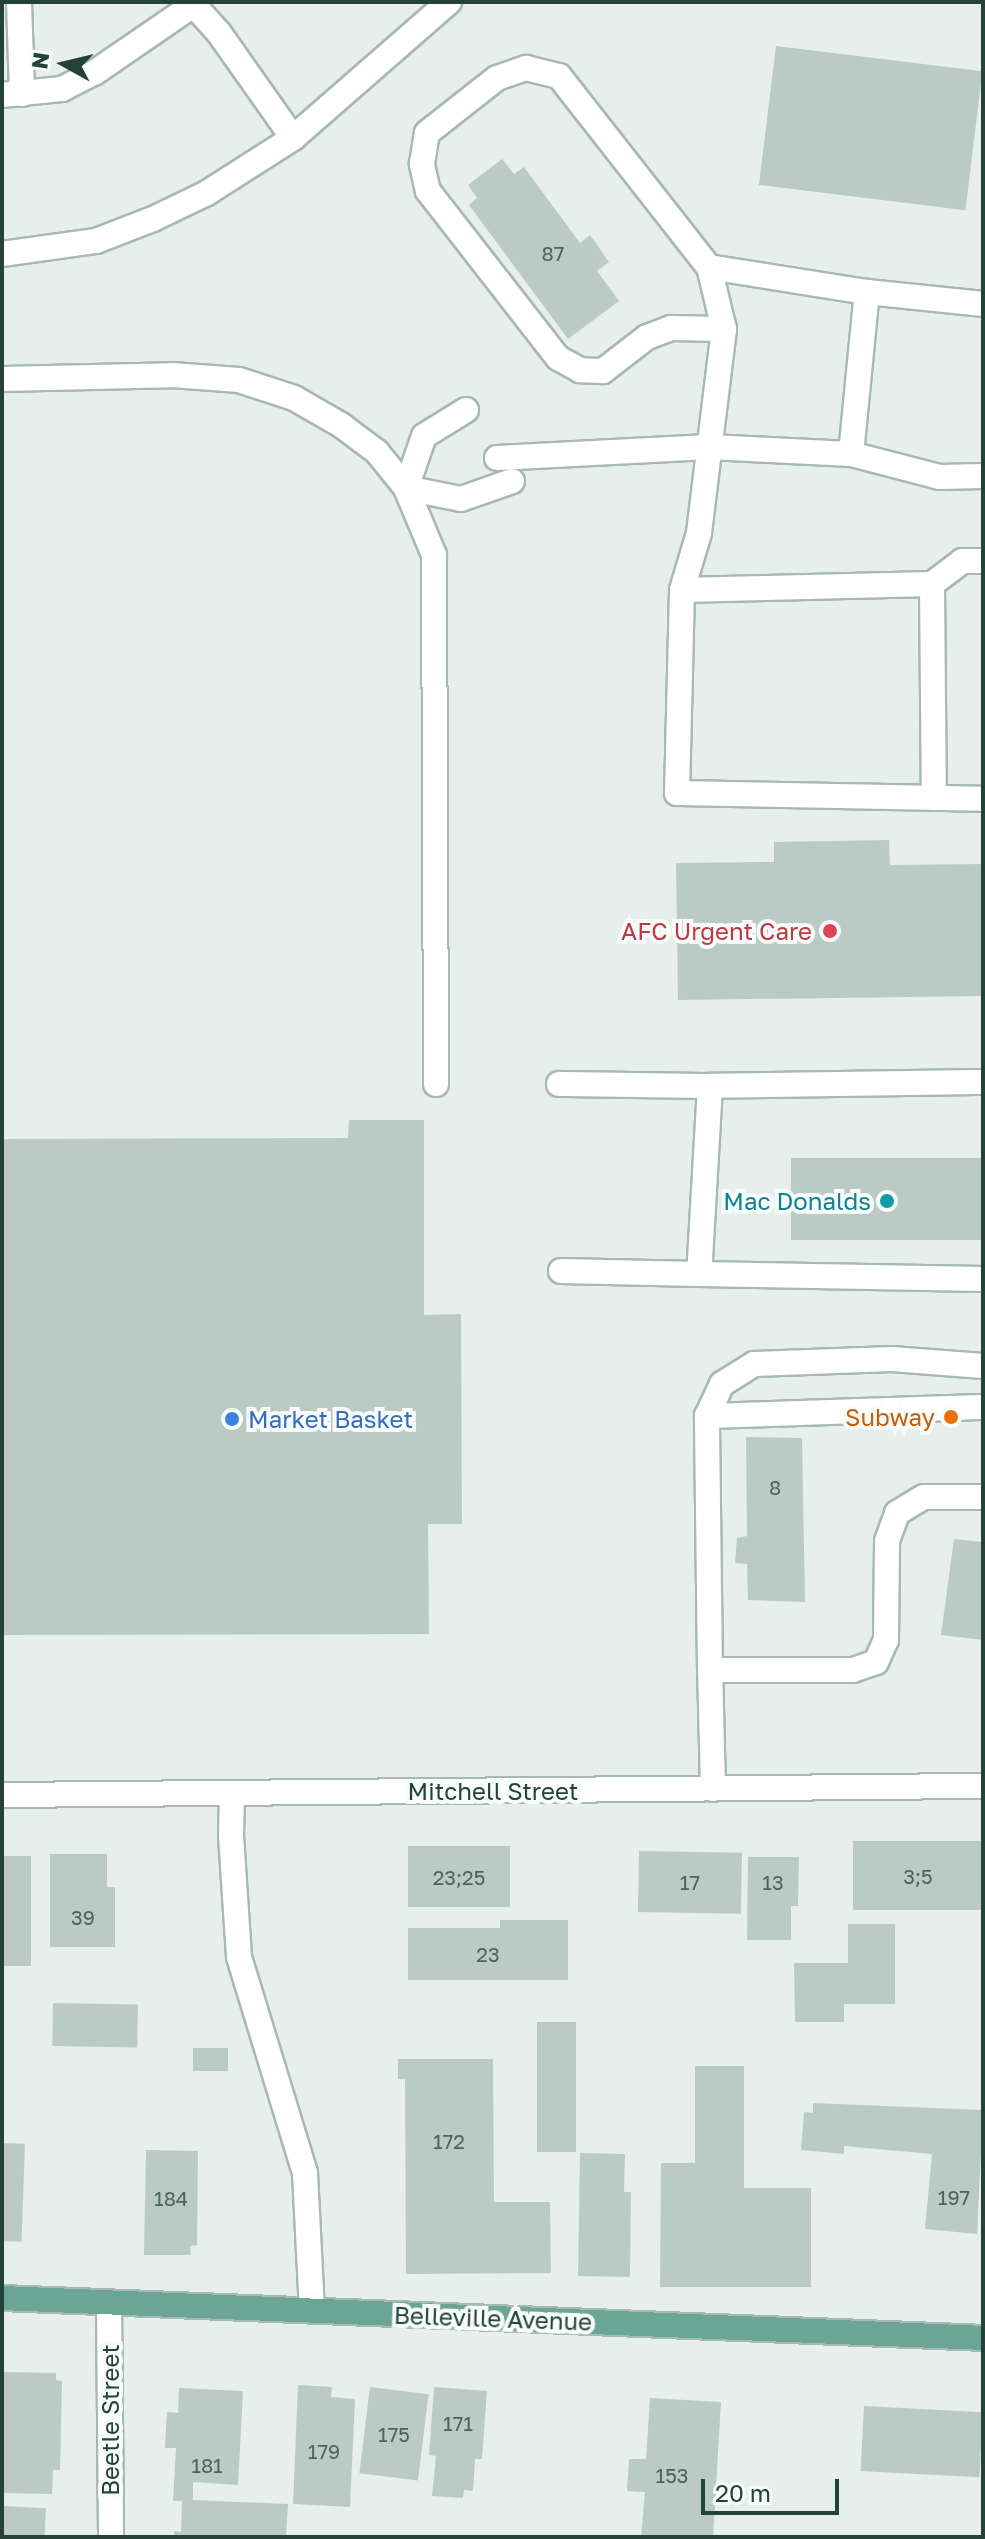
<!DOCTYPE html>
<html>
<head>
<meta charset="utf-8">
<style>
	body { margin:0 }
	#map { position:relative; width:985px; height:2539px; overflow:hidden; background:#e6efeb; font-family:"Golos Text",sans-serif }
	div>[style] { position:absolute }
	[style*='--x'] { left:calc(var(--x)*1px); top:calc(var(--y)*1px); width:calc(var(--w)*1px); rotate:calc(var(--a)*1deg) }
	.building>* { inset:0; background:#bbcac4; transform-origin:0 0 }
	.roads { filter:drop-shadow(2px 0 #a8b8b2) drop-shadow(-2px 0 #a8b8b2) drop-shadow(0 2px #a8b8b2) drop-shadow(0 -2px #a8b8b2) }
	.minor>* { height:24px; margin:-12px; padding:0 12px; transform-origin:12px; border-radius:12px; background:#fff }
	.major>* { height:24px; margin:-12px; padding:0 12px; transform-origin:12px; border-radius:12px; background:#6aa596 }
	.dots>* { width:22px; height:22px; translate:-50% -50%; box-sizing:border-box; border:4px solid #f7fbf9; border-radius:50% }
	span { translate:-50% -50%; white-space:nowrap; text-align:center; line-height:1.15; -webkit-text-stroke:8px #f7fbf9; paint-order:stroke }
	.number-label { font-size:20px; color:#4a645c }
	.number-label span { -webkit-text-stroke-width:0 }
	.health-label { font-size:24px; color:#be3a42 }
	.right { translate:-100% -50%; text-align:right }
	.culture-label { font-size:24px; color:#0d838f }
	.food-label { font-size:24px; color:#c56008 }
	.shop-label { font-size:24px; color:#366cbe }
	.left { translate:0 -50%; text-align:left }
	.street-label { font-size:24px; color:#24423a }
	.frame { position:absolute; inset:0; border:4px solid #24423a; pointer-events:none }
	.north { position:absolute; left:24px; top:24px; width:80px; height:80px; -webkit-text-stroke:6px #f7fbf9; paint-order:stroke; rotate:278deg; font-size:22px; font-weight:700; line-height:32px; text-align:center; color:#24423a }
	.north::after { content:''; display:block; margin:auto; width:28px; height:36px; background:#24423a; clip-path:polygon(50% 0,100% 100%,50% 72%,0 100%) }
	.scale { position:absolute; left:701px; top:2479px; width:138px; height:36px; box-sizing:border-box; border:4px solid #24423a; border-top:0; padding-left:10px; font-size:24px; line-height:28px; white-space:nowrap; color:#24423a; -webkit-text-stroke:6px #f7fbf9; paint-order:stroke }
</style>
</head>
<body>
<div id="map">
	<div class="building">
		<div style="left:776px;top:46px;width:208px;height:140px;rotate:7deg"></div>
		<div style="clip-path:polygon(502px 159px,514px 174px,524px 167px,580px 243px,590px 235px,609px 262px,597px 271px,619px 301px,568px 339px,469px 205px,477px 198px,468px 185px)"></div>
		<div style="clip-path:polygon(889px 840px,890px 865px,983px 864px,983px 996px,678px 1000px,676px 863px,774px 862px,774px 842px)"></div>
		<div style="clip-path:polygon(349px 1120px,424px 1120px,424px 1315px,461px 1314px,462px 1524px,428px 1524px,429px 1634px,2px 1635px,2px 1139px,348px 1138px)"></div>
		<div style="left:983px;top:1158px;width:82px;height:192px;rotate:90deg"></div>
		<div style="clip-path:polygon(746px 1437px,802px 1438px,805px 1602px,748px 1600px,747px 1564px,735px 1563px,737px 1538px,747px 1536px)"></div>
		<div style="clip-path:polygon(954px 1539px,983px 1542px,983px 1640px,941px 1635px)"></div>
		<div style="left:983px;top:1841px;width:69px;height:130px;rotate:90deg"></div>
		<div style="left:510px;top:1846px;width:61px;height:102px;rotate:90deg"></div>
		<div style="left:639px;top:1851px;width:103px;height:61px;rotate:1deg"></div>
		<div style="clip-path:polygon(50px 1854px,107px 1854px,107px 1887px,115px 1887px,115px 1947px,50px 1947px)"></div>
		<div style="left:2px;top:1856px;width:29px;height:110px"></div>
		<div style="clip-path:polygon(748px 1857px,799px 1857px,798px 1906px,791px 1906px,791px 1940px,747px 1940px)"></div>
		<div style="clip-path:polygon(500px 1920px,568px 1920px,568px 1980px,408px 1980px,408px 1928px,500px 1928px)"></div>
		<div style="clip-path:polygon(848px 1924px,895px 1924px,895px 2004px,844px 2004px,844px 2022px,795px 2022px,794px 1963px,848px 1963px)"></div>
		<div style="left:53px;top:2003px;width:85px;height:43px;rotate:1deg"></div>
		<div style="left:537px;top:2022px;width:39px;height:130px"></div>
		<div style="left:193px;top:2048px;width:35px;height:23px"></div>
		<div style="clip-path:polygon(398px 2059px,493px 2059px,494px 2202px,550px 2202px,551px 2273px,406px 2274px,405px 2079px,398px 2079px)"></div>
		<div style="clip-path:polygon(695px 2066px,744px 2066px,744px 2188px,811px 2188px,811px 2287px,660px 2287px,661px 2163px,695px 2163px)"></div>
		<div style="clip-path:polygon(813px 2103px,983px 2110px,977px 2234px,925px 2229px,932px 2154px,844px 2146px,844px 2154px,801px 2150px,804px 2112px,813px 2113px)"></div>
		<div style="left:2px;top:2143px;width:23px;height:98px;rotate:2deg"></div>
		<div style="clip-path:polygon(146px 2150px,198px 2151px,197px 2245px,190px 2246px,191px 2255px,144px 2255px)"></div>
		<div style="clip-path:polygon(580px 2153px,625px 2154px,624px 2192px,631px 2192px,630px 2277px,578px 2276px)"></div>
		<div style="clip-path:polygon(2px 2372px,56px 2373px,56px 2380px,62px 2381px,60px 2470px,53px 2470px,52px 2494px,2px 2493px)"></div>
		<div style="clip-path:polygon(298px 2385px,332px 2387px,331px 2397px,355px 2399px,350px 2507px,293px 2504px)"></div>
		<div style="left:370px;top:2387px;width:59px;height:87px;rotate:7deg"></div>
		<div style="clip-path:polygon(434px 2387px,487px 2391px,482px 2459px,475px 2459px,473px 2491px,464px 2490px,463px 2498px,432px 2496px,436px 2456px,429px 2455px)"></div>
		<div style="clip-path:polygon(179px 2388px,243px 2391px,238px 2485px,193px 2482px,193px 2500px,288px 2504px,286px 2537px,174px 2537px,174px 2531px,181px 2532px,182px 2501px,173px 2501px,176px 2448px,165px 2448px,167px 2412px,178px 2413px)"></div>
		<div style="clip-path:polygon(650px 2398px,721px 2402px,713px 2537px,641px 2537px,645px 2492px,627px 2491px,629px 2459px,646px 2459px)"></div>
		<div style="left:864px;top:2406px;width:119px;height:65px;rotate:3deg"></div>
		<div style="left:2px;top:2506px;width:44px;height:31px;rotate:3deg"></div>
	</div>
	<div class="roads">
		<div class="minor">
			<div style="--x:19;--y:2;--w:92;--a:88.1"></div>
			<div style="--x:191;--y:2;--w:42;--a:47.9"></div>
			<div style="--x:219;--y:33;--w:128;--a:54.8"></div>
			<div style="--x:2;--y:95;--w:60;--a:-5.7"></div>
			<div style="--x:62;--y:89;--w:36;--a:-27"></div>
			<div style="--x:94;--y:73;--w:120;--a:-34.5"></div>
			<div style="--x:2;--y:254;--w:95;--a:-7.9"></div>
			<div style="--x:96;--y:241;--w:61;--a:-21.1"></div>
			<div style="--x:153;--y:219;--w:60;--a:-25.7"></div>
			<div style="--x:207;--y:193;--w:102;--a:-32.6"></div>
			<div style="--x:293;--y:138;--w:207;--a:-41.1"></div>
			<div style="--x:709;--y:267;--w:160;--a:9"></div>
			<div style="--x:867;--y:292;--w:117;--a:5.9"></div>
			<div style="--x:724;--y:329;--w:53;--a:-178.9"></div>
			<div style="--x:671;--y:328;--w:26;--a:159"></div>
			<div style="--x:647;--y:337;--w:56;--a:142.3"></div>
			<div style="--x:603;--y:371;--w:23;--a:-178"></div>
			<div style="--x:580;--y:370;--w:25;--a:-151"></div>
			<div style="--x:558;--y:358;--w:212;--a:-127.9"></div>
			<div style="--x:428;--y:191;--w:28;--a:-103"></div>
			<div style="--x:422;--y:164;--w:31;--a:-81"></div>
			<div style="--x:427;--y:133;--w:89;--a:-38.2"></div>
			<div style="--x:497;--y:78;--w:31;--a:-19"></div>
			<div style="--x:526;--y:68;--w:34;--a:14"></div>
			<div style="--x:559;--y:76;--w:243;--a:51.9"></div>
			<div style="--x:709;--y:267;--w:64;--a:76.4"></div>
			<div style="--x:724;--y:329;--w:206;--a:97"></div>
			<div style="--x:699;--y:533;--w:59;--a:106.6"></div>
			<div style="--x:682;--y:590;--w:203;--a:91.4"></div>
			<div style="--x:677;--y:793;--w:306;--a:1.1"></div>
			<div style="--x:2;--y:379;--w:170;--a:-1.3"></div>
			<div style="--x:172;--y:375;--w:67;--a:4.3"></div>
			<div style="--x:239;--y:380;--w:58;--a:18.1"></div>
			<div style="--x:294;--y:398;--w:54;--a:29.9"></div>
			<div style="--x:341;--y:425;--w:45;--a:36.9"></div>
			<div style="--x:377;--y:452;--w:46;--a:51.1"></div>
			<div style="--x:406;--y:488;--w:73;--a:67.3"></div>
			<div style="--x:434;--y:555;--w:529;--a:89.78"></div>
			<div style="--x:466;--y:410;--w:49;--a:148.2"></div>
			<div style="--x:424;--y:436;--w:55;--a:109.1"></div>
			<div style="--x:406;--y:488;--w:56;--a:11.3"></div>
			<div style="--x:461;--y:499;--w:54;--a:-19.4"></div>
			<div style="--x:851;--y:454;--w:92;--a:14.5"></div>
			<div style="--x:940;--y:477;--w:43;--a:-1.3"></div>
			<div style="--x:497;--y:458;--w:212;--a:-3"></div>
			<div style="--x:709;--y:447;--w:142;--a:2.8"></div>
			<div style="--x:851;--y:454;--w:163;--a:-84.4"></div>
			<div style="--x:932;--y:584;--w:38;--a:-37"></div>
			<div style="--x:962;--y:561;--w:21;--a:0"></div>
			<div style="--x:682;--y:590;--w:250;--a:-1.4"></div>
			<div style="--x:932;--y:584;--w:214;--a:89.5"></div>
			<div style="--x:983;--y:1082;--w:273;--a:179.2"></div>
			<div style="--x:710;--y:1086;--w:188;--a:93.3"></div>
			<div style="--x:699;--y:1274;--w:284;--a:1"></div>
			<div style="--x:559;--y:1084;--w:151;--a:0.8"></div>
			<div style="--x:561;--y:1271;--w:138;--a:1.2"></div>
			<div style="--x:707;--y:1416;--w:276;--a:-1.9"></div>
			<div style="--x:710;--y:1670;--w:254;--a:-90.7"></div>
			<div style="--x:707;--y:1416;--w:35;--a:-65"></div>
			<div style="--x:722;--y:1384;--w:38;--a:-32"></div>
			<div style="--x:754;--y:1364;--w:138;--a:-2.1"></div>
			<div style="--x:892;--y:1359;--w:91;--a:4.4"></div>
			<div style="--x:713;--y:1789;--w:119;--a:-91.4"></div>
			<div style="--x:710;--y:1670;--w:143;--a:0"></div>
			<div style="--x:853;--y:1670;--w:24;--a:-19"></div>
			<div style="--x:876;--y:1662;--w:24;--a:-66"></div>
			<div style="--x:886;--y:1640;--w:99;--a:-89.4"></div>
			<div style="--x:887;--y:1541;--w:30;--a:-70"></div>
			<div style="--x:897;--y:1513;--w:31;--a:-31"></div>
			<div style="--x:924;--y:1497;--w:59;--a:0"></div>
			<div style="--x:232;--y:1793;--w:43;--a:91.3"></div>
			<div style="--x:231;--y:1836;--w:121;--a:86.2"></div>
			<div style="--x:239;--y:1957;--w:226;--a:73"></div>
			<div style="--x:305;--y:2173;--w:137;--a:87.1"></div>
			<div style="--x:2;--y:1795;--w:981;--a:-0.53"></div>
			<div style="--x:109;--y:2302;--w:235;--a:89.5"></div>
		</div>
		<div class="major">
			<div style="--x:2;--y:2298;--w:982;--a:2.33"></div>
		</div>
	</div>
	<div class="dots">
		<div style="left:830px;top:931px;background:#e0444e"></div>
		<div style="left:887px;top:1201px;background:#0f9aa8"></div>
		<div style="left:951px;top:1417px;background:#e8710a"></div>
		<div style="left:232px;top:1419px;background:#3f7fe0"></div>
	</div>
	<div class="number-label">
		<span style="left:553px;top:253px">87</span>
		<span style="left:775px;top:1487px">8</span>
		<span style="left:918px;top:1876px">3;5</span>
		<span style="left:459px;top:1877px">23;25</span>
		<span style="left:690px;top:1882px">17</span>
		<span style="left:773px;top:1882px">13</span>
		<span style="left:83px;top:1917px">39</span>
		<span style="left:488px;top:1954px">23</span>
		<span style="left:449px;top:2141px">172</span>
		<span style="left:954px;top:2197px">197</span>
		<span style="left:171px;top:2198px">184</span>
		<span style="left:458px;top:2423px">171</span>
		<span style="left:394px;top:2434px">175</span>
		<span style="left:324px;top:2451px">179</span>
		<span style="left:207px;top:2465px">181</span>
		<span style="left:672px;top:2475px">153</span>
	</div>
	<div class="health-label">
		<span class="right" style="left:812px;top:931px">AFC Urgent Care</span>
	</div>
	<div class="culture-label">
		<span class="right" style="left:871px;top:1201px">Mac Donalds</span>
	</div>
	<div class="food-label">
		<span class="right" style="left:935px;top:1417px">Subway</span>
	</div>
	<div class="shop-label">
		<span class="left" style="left:248px;top:1419px">Market Basket</span>
	</div>
	<div class="street-label">
		<span style="left:493px;top:1791px">Mitchell Street</span>
		<span style="left:493px;top:2318px;rotate:2deg">Belleville Avenue</span>
		<span style="left:110px;top:2420px;rotate:-90deg">Beetle Street</span>
	</div>
	<div class="frame"></div>
	<div class="north">N</div>
	<div class="scale">20 m</div>
</div>
</body>
</html>
